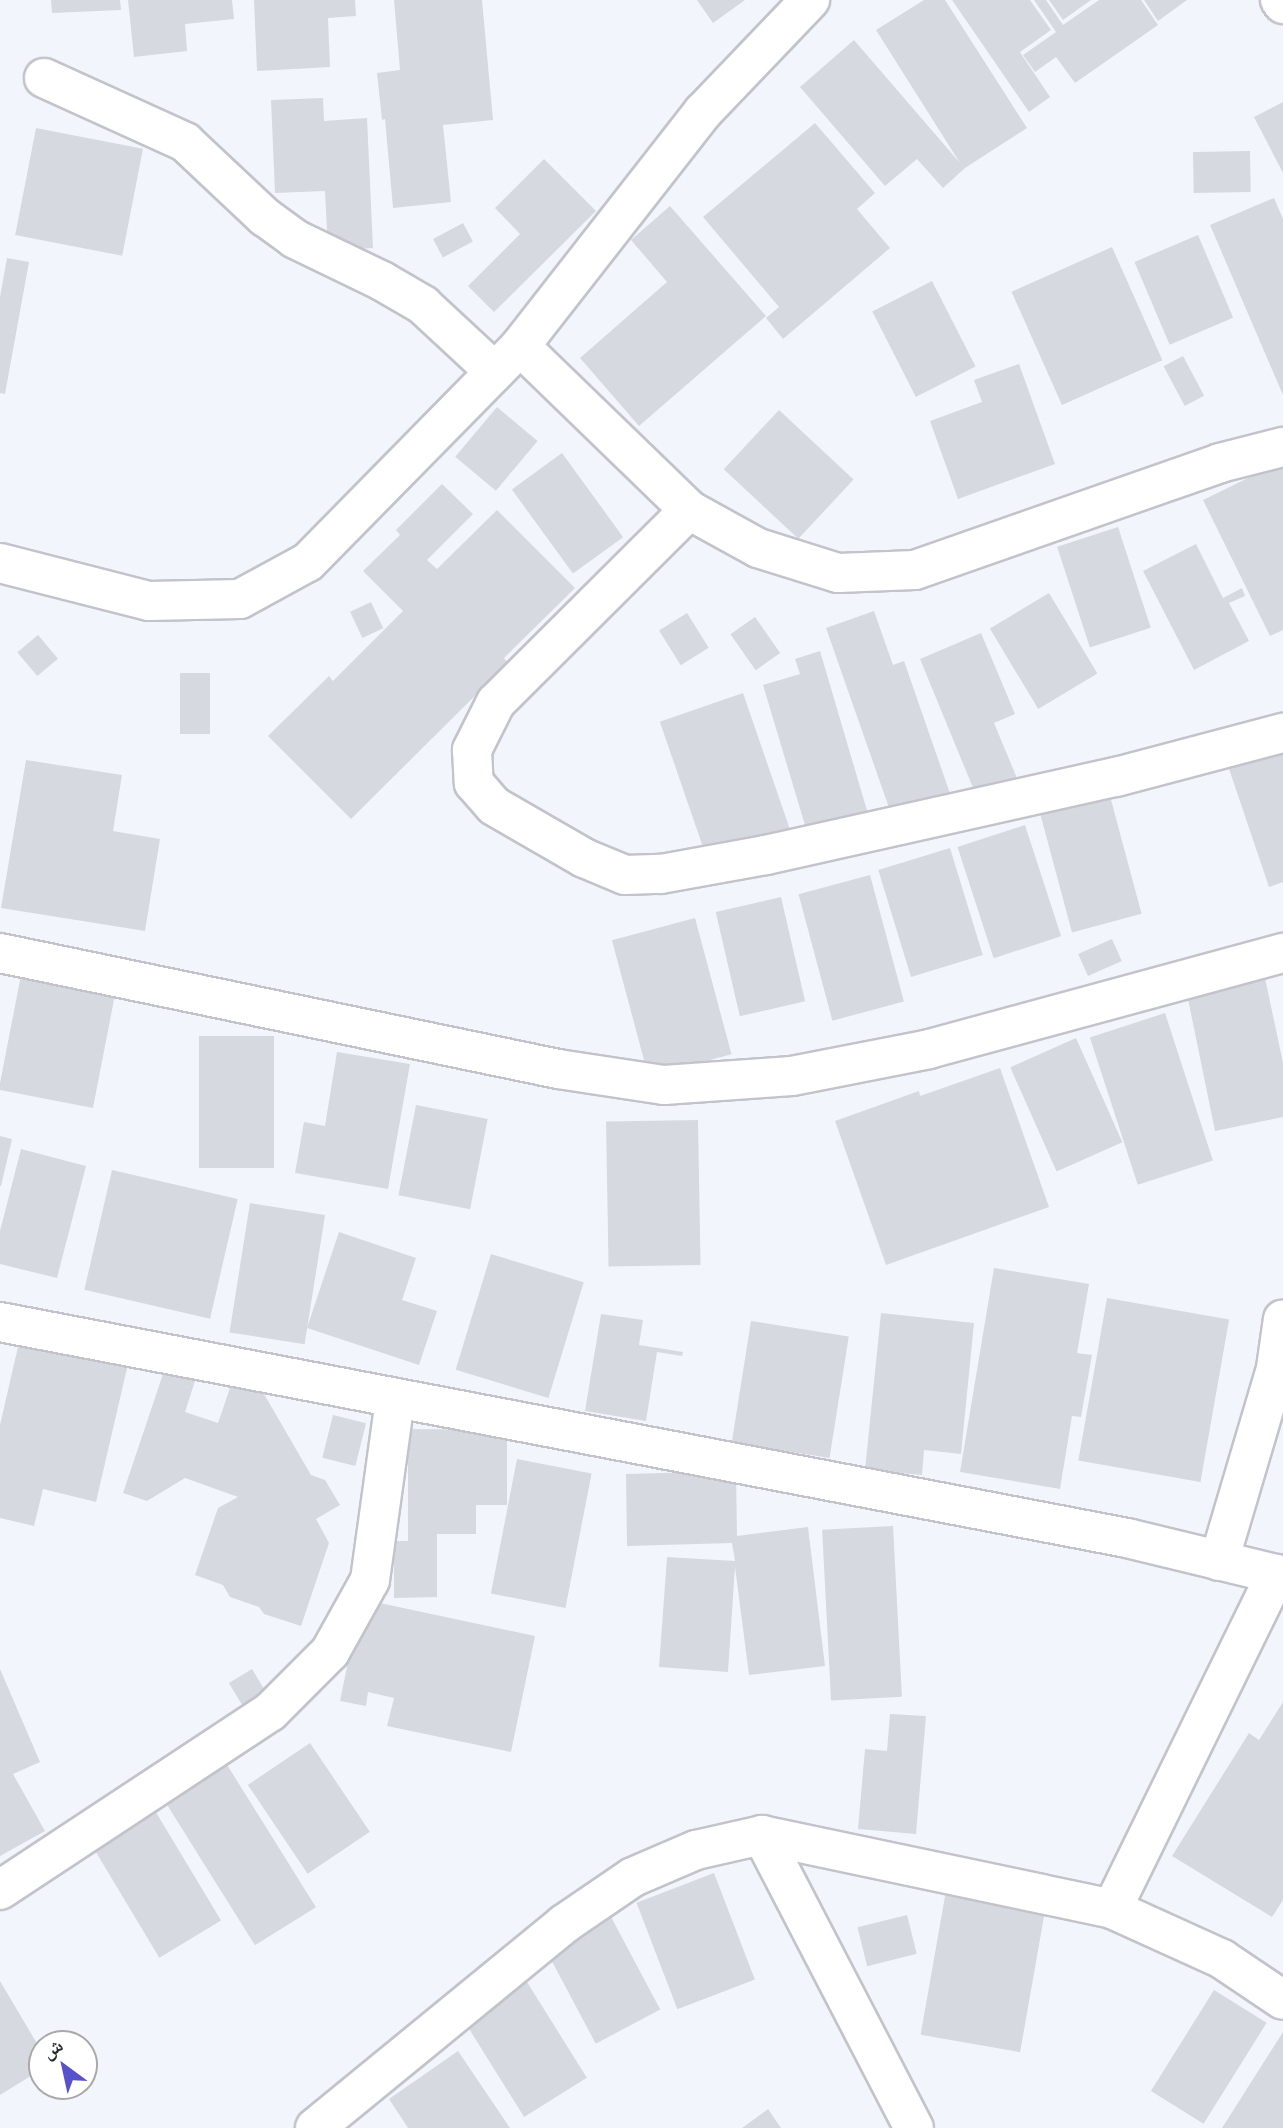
<!DOCTYPE html>
<html>
<head>
<meta charset="utf-8">
<style>
	body { margin:0 }
	#map { position:relative; width:1283px; height:2128px; overflow:hidden; background:#f3f5fc; font-family:"DM Sans","Noto Naskh Arabic",sans-serif }
	div>[style] { position:absolute }
	[style*='--x'] { left:calc(var(--x)*1px); top:calc(var(--y)*1px); width:calc(var(--w)*1px); rotate:calc(var(--a)*1deg) }
	.building>* { inset:0; background:#d7d9e1; transform-origin:0 0 }
	.roads { filter:drop-shadow(2px 0 #c2c3cb) drop-shadow(-2px 0 #c2c3cb) drop-shadow(0 2px #c2c3cb) drop-shadow(0 -2px #c2c3cb) }
	.street>* { height:38px; margin:-19px; padding:0 19px; transform-origin:19px; border-radius:19px; background:#fff }
	.secondary>* { height:38px; margin:-19px; padding:0 19px; transform-origin:19px; border-radius:19px; background:#fff }
	span { translate:-50% -50%; white-space:nowrap; text-align:center; line-height:1.15; -webkit-text-stroke:5px #fff; paint-order:stroke }
	.north { position:absolute; left:28px; top:2030px; width:70px; height:70px; box-sizing:border-box; background:#fff; border:2px solid #a9a9aa; border-radius:50%; rotate:327deg; font-size:19px; font-weight:700; line-height:28px; text-align:center; color:#27282b }
	.north::after { content:''; display:block; margin:auto; width:24px; height:32px; background:#5652c9; clip-path:polygon(50% 0,100% 100%,50% 72%,0 100%) }
</style>
</head>
<body>
<div id="map">
	<div class="building">
		<div style="clip-path:polygon(51px 0,120px 0,121px 10px,52px 13px)"></div>
		<div style="clip-path:polygon(128px 0,232px 0,234px 19px,185px 24px,187px 51px,134px 57px)"></div>
		<div style="clip-path:polygon(254px 0,355px 0,356px 16px,328px 18px,330px 67px,257px 71px)"></div>
		<div style="clip-path:polygon(394px 0,482px 0,493px 120px,443px 125px,451px 202px,393px 208px,385px 119px,382px 120px,377px 73px,400px 70px)"></div>
		<div style="clip-path:polygon(697px 0,745px 0,713px 23px)"></div>
		<div style="clip-path:polygon(924px 0,945px 0,1027px 128px,965px 168px,943px 188px,917px 159px,885px 186px,800px 87px,854px 40px,960px 163px,876px 30px)"></div>
		<div style="clip-path:polygon(952px 0,1030px 0,1051px 30px,1020px 52px,1050px 97px,1029px 112px)"></div>
		<div style="clip-path:polygon(1034px 0,1046px 0,1063px 25px,1099px 0,1141px 0,1158px 25px,1075px 83px,1056px 57px,1035px 72px,1023px 55px,1056px 32px)"></div>
		<div style="clip-path:polygon(1049px 0,1091px 0,1063px 20px)"></div>
		<div style="clip-path:polygon(1144px 0,1187px 0,1158px 21px)"></div>
		<div style="clip-path:polygon(323px 98px,324px 121px,367px 118px,373px 248px,328px 251px,325px 191px,275px 193px,271px 100px)"></div>
		<div style="clip-path:polygon(1283px 102px,1283px 173px,1254px 117px)"></div>
		<div style="clip-path:polygon(815px 123px,875px 193px,857px 209px,890px 248px,783px 339px,766px 318px,779px 307px,703px 217px)"></div>
		<div style="left:36px;top:128px;width:109px;height:109px;rotate:11deg"></div>
		<div style="left:1250px;top:151px;width:41px;height:57px;rotate:89deg"></div>
		<div style="clip-path:polygon(544px 159px,596px 211px,494px 312px,468px 286px,520px 234px,495px 208px)"></div>
		<div style="clip-path:polygon(1274px 198px,1283px 219px,1283px 395px,1210px 225px)"></div>
		<div style="clip-path:polygon(670px 206px,766px 316px,639px 426px,580px 358px,667px 282px,631px 240px)"></div>
		<div style="left:463px;top:223px;width:21px;height:34px;rotate:62deg"></div>
		<div style="left:1198px;top:235px;width:90px;height:69px;rotate:67deg"></div>
		<div style="left:1112px;top:247px;width:124px;height:110px;rotate:66deg"></div>
		<div style="clip-path:polygon(7px 258px,29px 262px,5px 394px,0 393px,0 297px)"></div>
		<div style="left:932px;top:281px;width:96px;height:67px;rotate:63deg"></div>
		<div style="left:1183px;top:356px;width:45px;height:22px;rotate:62deg"></div>
		<div style="clip-path:polygon(1019px 364px,1055px 464px,958px 499px,930px 421px,982px 402px,974px 380px)"></div>
		<div style="left:497px;top:407px;width:53px;height:65px;rotate:40deg"></div>
		<div style="left:779px;top:410px;width:102px;height:81px;rotate:43deg"></div>
		<div style="left:562px;top:453px;width:104px;height:62px;rotate:54deg"></div>
		<div style="clip-path:polygon(1283px 461px,1283px 630px,1270px 636px,1203px 500px)"></div>
		<div style="clip-path:polygon(442px 484px,473px 514px,427px 560px,437px 569px,497px 510px,575px 588px,504px 658px,508px 663px,351px 819px,268px 736px,329px 676px,333px 681px,403px 611px,363px 571px,400px 535px,396px 530px)"></div>
		<div style="left:1118px;top:527px;width:106px;height:64px;rotate:72deg"></div>
		<div style="clip-path:polygon(1196px 544px,1223px 598px,1242px 588px,1245px 596px,1229px 603px,1249px 641px,1194px 670px,1143px 571px)"></div>
		<div style="left:1049px;top:593px;width:94px;height:69px;rotate:59deg"></div>
		<div style="left:371px;top:602px;width:29px;height:23px;rotate:65deg"></div>
		<div style="clip-path:polygon(874px 611px,893px 665px,904px 661px,953px 802px,894px 822px,826px 628px)"></div>
		<div style="left:687px;top:613px;width:41px;height:33px;rotate:58deg"></div>
		<div style="left:755px;top:617px;width:44px;height:30px;rotate:55deg"></div>
		<div style="clip-path:polygon(981px 633px,1015px 714px,994px 723px,1019px 783px,978px 800px,920px 659px)"></div>
		<div style="left:38px;top:635px;width:31px;height:27px;rotate:50deg"></div>
		<div style="clip-path:polygon(820px 651px,871px 824px,810px 842px,763px 685px,800px 674px,795px 659px)"></div>
		<div style="left:210px;top:673px;width:61px;height:30px;rotate:90deg"></div>
		<div style="left:743px;top:693px;width:153px;height:88px;rotate:71deg"></div>
		<div style="clip-path:polygon(1283px 737px,1283px 882px,1269px 887px,1225px 757px)"></div>
		<div style="clip-path:polygon(26px 760px,122px 775px,113px 831px,160px 839px,145px 931px,1px 908px)"></div>
		<div style="left:1110px;top:796px;width:122px;height:72px;rotate:75deg"></div>
		<div style="left:1025px;top:825px;width:117px;height:71px;rotate:72deg"></div>
		<div style="left:950px;top:848px;width:112px;height:75px;rotate:73deg"></div>
		<div style="left:870px;top:875px;width:131px;height:74px;rotate:75deg"></div>
		<div style="left:781px;top:897px;width:107px;height:67px;rotate:77deg"></div>
		<div style="left:695px;top:918px;width:141px;height:86px;rotate:75deg"></div>
		<div style="left:1112px;top:939px;width:24px;height:37px;rotate:66deg"></div>
		<div style="left:22px;top:970px;width:96px;height:122px;rotate:11deg"></div>
		<div style="clip-path:polygon(1265px 978px,1283px 1063px,1283px 1117px,1215px 1131px,1187px 994px)"></div>
		<div style="left:1165px;top:1013px;width:155px;height:79px;rotate:72deg"></div>
		<div style="left:199px;top:1036px;width:75px;height:132px"></div>
		<div style="left:1076px;top:1038px;width:114px;height:72px;rotate:66deg"></div>
		<div style="clip-path:polygon(337px 1052px,410px 1064px,388px 1189px,295px 1173px,304px 1122px,325px 1126px)"></div>
		<div style="clip-path:polygon(1000px 1068px,1049px 1207px,886px 1265px,835px 1121px,919px 1091px,920px 1096px)"></div>
		<div style="left:416px;top:1105px;width:73px;height:92px;rotate:11deg"></div>
		<div style="left:698px;top:1120px;width:145px;height:92px;rotate:89deg"></div>
		<div style="clip-path:polygon(0 1136px,12px 1139px,1px 1186px,0 1186px)"></div>
		<div style="clip-path:polygon(21px 1149px,86px 1166px,57px 1278px,0 1264px,0 1231px)"></div>
		<div style="left:112px;top:1170px;width:129px;height:123px;rotate:13deg"></div>
		<div style="left:250px;top:1203px;width:76px;height:131px;rotate:9deg"></div>
		<div style="clip-path:polygon(339px 1232px,416px 1258px,402px 1300px,437px 1311px,419px 1365px,307px 1328px)"></div>
		<div style="left:491px;top:1254px;width:97px;height:121px;rotate:17deg"></div>
		<div style="clip-path:polygon(994px 1268px,1089px 1284px,1077px 1353px,1092px 1355px,1081px 1417px,1072px 1416px,1060px 1489px,960px 1472px)"></div>
		<div style="left:1107px;top:1298px;width:124px;height:165px;rotate:10deg"></div>
		<div style="clip-path:polygon(881px 1313px,974px 1323px,961px 1454px,924px 1450px,922px 1475px,865px 1470px)"></div>
		<div style="clip-path:polygon(601px 1314px,643px 1320px,639px 1345px,683px 1352px,682px 1356px,657px 1352px,646px 1421px,585px 1411px)"></div>
		<div style="left:751px;top:1321px;width:99px;height:123px;rotate:9deg"></div>
		<div style="clip-path:polygon(20px 1338px,128px 1364px,96px 1502px,43px 1489px,34px 1526px,0 1518px,0 1425px)"></div>
		<div style="clip-path:polygon(164px 1371px,195px 1381px,185px 1412px,218px 1423px,230px 1388px,253px 1375px,311px 1475px,325px 1480px,340px 1505px,316px 1519px,329px 1543px,301px 1626px,264px 1614px,259px 1607px,230px 1597px,223px 1585px,195px 1575px,218px 1508px,238px 1497px,185px 1478px,147px 1501px,123px 1493px)"></div>
		<div style="left:333px;top:1415px;width:34px;height:44px;rotate:14deg"></div>
		<div style="clip-path:polygon(408px 1429px,507px 1430px,507px 1505px,476px 1505px,476px 1534px,437px 1534px,437px 1597px,394px 1598px,394px 1541px,408px 1541px)"></div>
		<div style="left:517px;top:1459px;width:76px;height:137px;rotate:11deg"></div>
		<div style="clip-path:polygon(736px 1471px,737px 1536px,808px 1527px,825px 1666px,749px 1675px,735px 1567px,728px 1672px,659px 1667px,667px 1557px,735px 1561px,732px 1543px,627px 1546px,626px 1474px)"></div>
		<div style="left:893px;top:1526px;width:171px;height:71px;rotate:87deg"></div>
		<div style="clip-path:polygon(361px 1599px,535px 1636px,511px 1752px,387px 1726px,394px 1698px,368px 1692px,366px 1706px,340px 1701px)"></div>
		<div style="clip-path:polygon(0 1669px,40px 1762px,13px 1774px,45px 1831px,0 1856px)"></div>
		<div style="left:252px;top:1669px;width:31px;height:27px;rotate:59deg"></div>
		<div style="clip-path:polygon(1283px 1702px,1283px 1900px,1272px 1917px,1172px 1856px,1249px 1733px,1259px 1740px)"></div>
		<div style="clip-path:polygon(890px 1714px,926px 1716px,916px 1834px,858px 1829px,865px 1749px,887px 1751px)"></div>
		<div style="left:310px;top:1743px;width:107px;height:75px;rotate:56deg"></div>
		<div style="left:219px;top:1752px;width:183px;height:72px;rotate:58deg"></div>
		<div style="left:151px;top:1804px;width:136px;height:72px;rotate:59deg"></div>
		<div style="left:714px;top:1873px;width:114px;height:83px;rotate:69deg"></div>
		<div style="left:947px;top:1885px;width:101px;height:152px;rotate:10deg"></div>
		<div style="left:610px;top:1915px;width:107px;height:73px;rotate:62deg"></div>
		<div style="left:907px;top:1915px;width:40px;height:51px;rotate:76deg"></div>
		<div style="clip-path:polygon(0 1981px,42px 2052px,42px 2069px,0 2095px)"></div>
		<div style="left:527px;top:1982px;width:113px;height:74px;rotate:58deg"></div>
		<div style="left:1214px;top:1990px;width:62px;height:119px;rotate:32deg"></div>
		<div style="clip-path:polygon(1283px 2032px,1283px 2128px,1222px 2128px)"></div>
		<div style="clip-path:polygon(458px 2051px,510px 2128px,408px 2128px,389px 2099px)"></div>
		<div style="clip-path:polygon(768px 2109px,781px 2128px,742px 2128px)"></div>
	</div>
	<div class="roads">
		<div class="street">
			<div style="--x:1280;--y:0;--w:5;--a:53"></div>
			<div style="--x:44;--y:78;--w:155;--a:24.4"></div>
			<div style="--x:185;--y:142;--w:110;--a:43.2"></div>
			<div style="--x:265;--y:217;--w:37;--a:36"></div>
			<div style="--x:295;--y:239;--w:97;--a:25.8"></div>
			<div style="--x:382;--y:281;--w:48;--a:30.3"></div>
			<div style="--x:423;--y:305;--w:98;--a:42.9"></div>
			<div style="--x:520;--y:346;--w:235;--a:44.1"></div>
			<div style="--x:689;--y:510;--w:79;--a:28.8"></div>
			<div style="--x:758;--y:548;--w:84;--a:17.4"></div>
			<div style="--x:838;--y:573;--w:77;--a:-2.2"></div>
			<div style="--x:915;--y:570;--w:323;--a:-19.3"></div>
			<div style="--x:1220;--y:463;--w:65;--a:-14.3"></div>
			<div style="--x:689;--y:510;--w:272;--a:135.1"></div>
			<div style="--x:496;--y:702;--w:54;--a:116.6"></div>
			<div style="--x:472;--y:750;--w:33;--a:87"></div>
			<div style="--x:474;--y:783;--w:30;--a:49"></div>
			<div style="--x:494;--y:806;--w:104;--a:30"></div>
			<div style="--x:584;--y:858;--w:44;--a:22.5"></div>
			<div style="--x:625;--y:875;--w:36;--a:-2"></div>
			<div style="--x:661;--y:874;--w:107;--a:-10.3"></div>
			<div style="--x:766;--y:855;--w:359;--a:-12.6"></div>
			<div style="--x:1116;--y:777;--w:173;--a:-14.8"></div>
			<div style="--x:0;--y:953;--w:570;--a:11.74"></div>
			<div style="--x:558;--y:1069;--w:107;--a:8.6"></div>
			<div style="--x:664;--y:1085;--w:128;--a:-4"></div>
			<div style="--x:792;--y:1076;--w:140;--a:-11.1"></div>
			<div style="--x:929;--y:1049;--w:367;--a:-15.2"></div>
			<div style="--x:0;--y:1322;--w:1148;--a:10.85"></div>
			<div style="--x:1127;--y:1538;--w:153;--a:13.6"></div>
			<div style="--x:1276;--y:1574;--w:9;--a:36"></div>
			<div style="--x:1219;--y:1561;--w:201;--a:-73.5"></div>
			<div style="--x:1276;--y:1368;--w:49;--a:-81.9"></div>
			<div style="--x:762;--y:1835;--w:330;--a:62.6"></div>
			<div style="--x:0;--y:1890;--w:323;--a:-33.4"></div>
			<div style="--x:270;--y:1712;--w:85;--a:-45"></div>
			<div style="--x:330;--y:1652;--w:82;--a:-60.9"></div>
			<div style="--x:370;--y:1580;--w:183;--a:-82.1"></div>
			<div style="--x:1112;--y:1909;--w:373;--a:-63.9"></div>
			<div style="--x:315;--y:2128;--w:322;--a:-39.3"></div>
			<div style="--x:564;--y:1924;--w:83;--a:-34.3"></div>
			<div style="--x:633;--y:1877;--w:69;--a:-23.2"></div>
			<div style="--x:696;--y:1850;--w:68;--a:-12.8"></div>
			<div style="--x:762;--y:1835;--w:358;--a:11.9"></div>
			<div style="--x:1112;--y:1909;--w:121;--a:24.4"></div>
			<div style="--x:1222;--y:1959;--w:73;--a:33.9"></div>
		</div>
		<div class="secondary">
			<div style="--x:0;--y:563;--w:154;--a:14.3"></div>
			<div style="--x:149;--y:601;--w:91;--a:-1.3"></div>
			<div style="--x:240;--y:599;--w:77;--a:-28.6"></div>
			<div style="--x:308;--y:562;--w:303;--a:-45.5"></div>
			<div style="--x:520;--y:346;--w:297;--a:-52"></div>
			<div style="--x:703;--y:112;--w:155;--a:-46.3"></div>
		</div>
	</div>
	<div class="north">ش</div>
</div>
</body>
</html>
